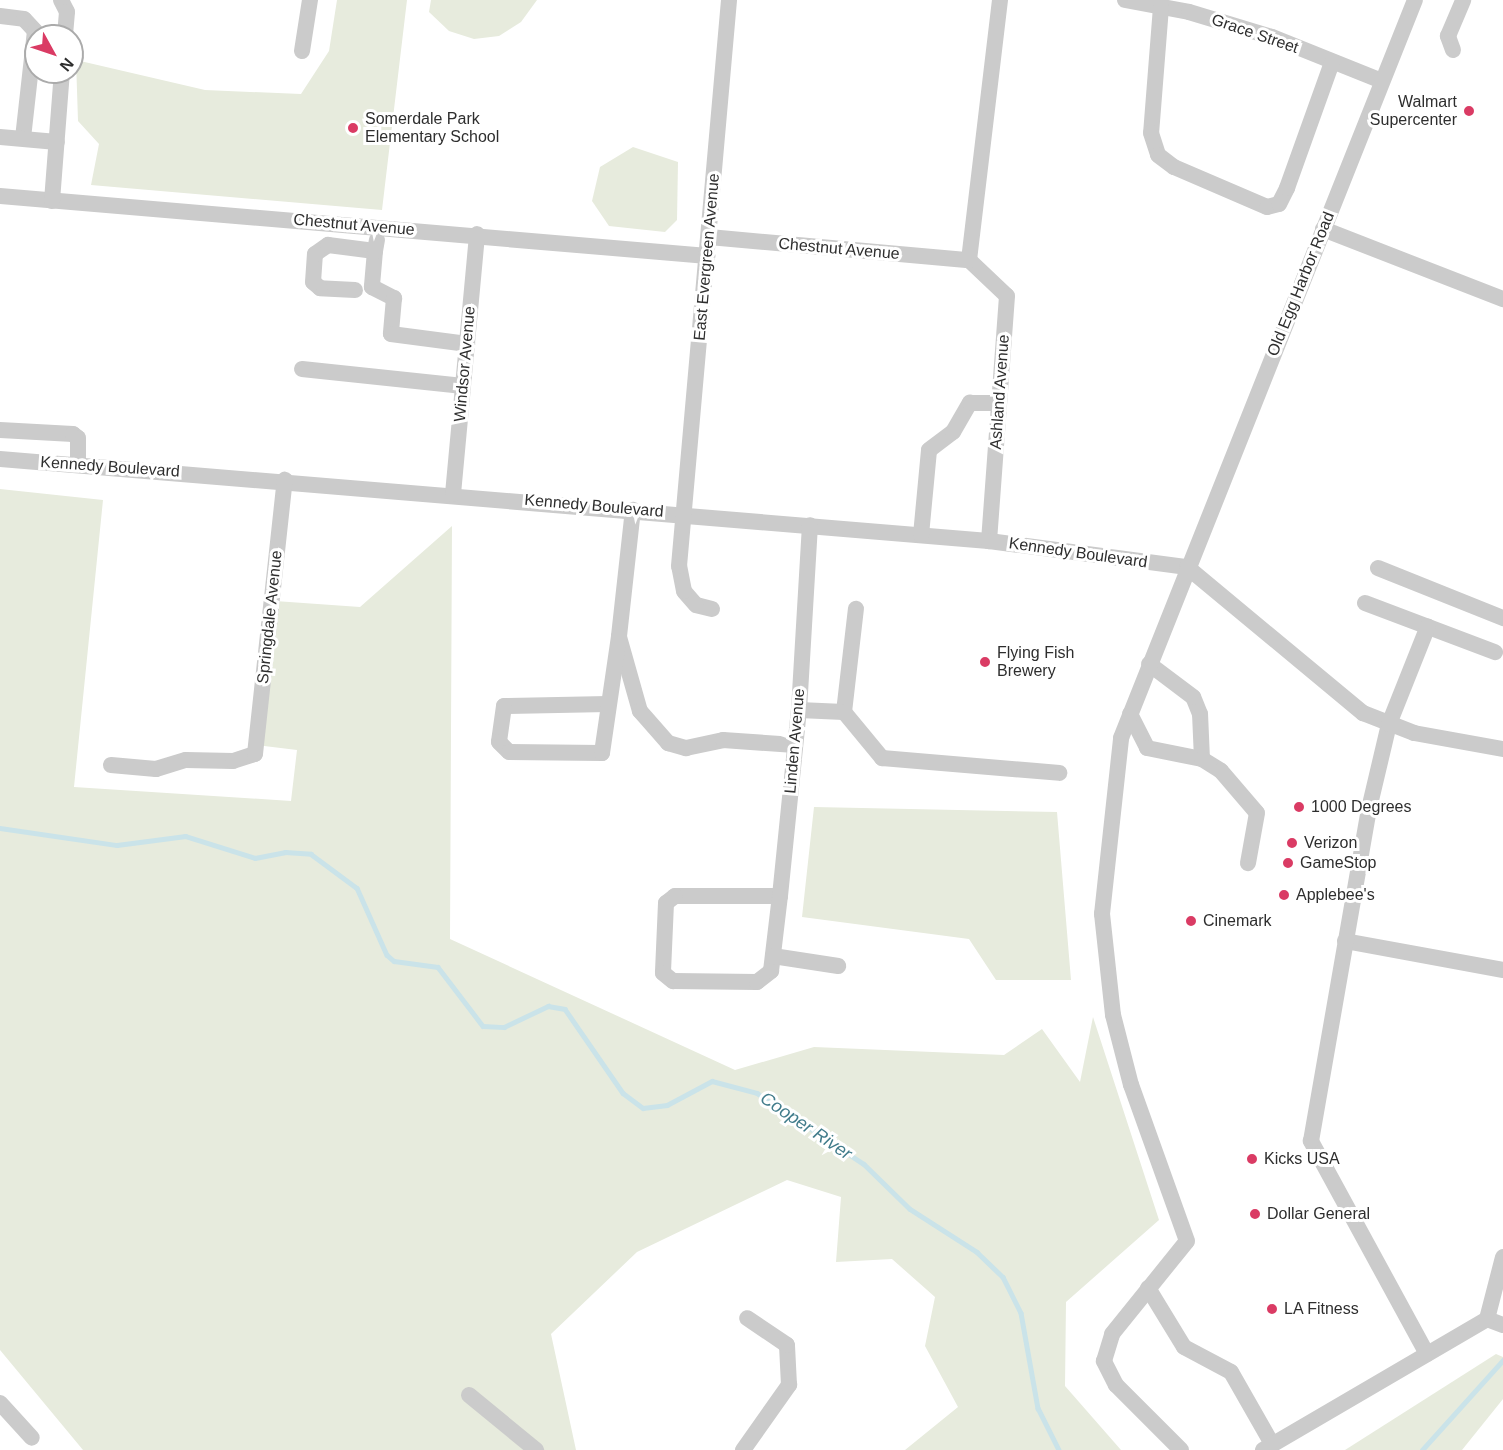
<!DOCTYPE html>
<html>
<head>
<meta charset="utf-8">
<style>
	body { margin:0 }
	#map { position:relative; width:1503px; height:1450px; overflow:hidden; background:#fff; font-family:Helvetica,sans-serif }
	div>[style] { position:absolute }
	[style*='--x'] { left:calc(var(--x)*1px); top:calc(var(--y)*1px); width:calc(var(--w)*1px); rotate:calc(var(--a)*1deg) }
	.green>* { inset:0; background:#e7ebdd }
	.stream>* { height:4.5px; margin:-2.25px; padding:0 2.25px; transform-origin:2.25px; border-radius:2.25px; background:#cae3e9 }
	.minor>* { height:16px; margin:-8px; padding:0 8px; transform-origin:8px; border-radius:8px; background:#cbcbcb }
	.dots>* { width:16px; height:16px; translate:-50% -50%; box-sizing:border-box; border:3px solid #fff; border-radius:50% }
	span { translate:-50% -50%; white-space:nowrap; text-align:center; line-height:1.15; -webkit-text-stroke:6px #fff; paint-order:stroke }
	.street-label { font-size:16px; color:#2e2e2e }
	.poi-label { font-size:16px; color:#2e2e2e }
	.right { translate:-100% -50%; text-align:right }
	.left { translate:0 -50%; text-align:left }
	.water-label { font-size:18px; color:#417c8b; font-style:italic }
	.north { position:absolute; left:24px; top:24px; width:60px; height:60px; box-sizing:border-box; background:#fff; border:2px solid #ababab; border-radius:50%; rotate:130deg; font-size:16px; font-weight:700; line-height:24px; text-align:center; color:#2e2e2e }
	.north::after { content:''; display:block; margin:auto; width:21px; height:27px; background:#da3b64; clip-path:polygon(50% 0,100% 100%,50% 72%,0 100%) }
</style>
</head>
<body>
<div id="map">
	<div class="green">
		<div style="clip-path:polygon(337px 0,407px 0,382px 210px,91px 185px,99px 144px,78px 121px,76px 60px,205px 90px,301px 94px,329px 51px)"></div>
		<div style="clip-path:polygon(431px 0,537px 0,521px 22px,499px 36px,474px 39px,449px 31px,429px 12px)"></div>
		<div style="clip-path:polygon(633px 147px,678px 162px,677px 220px,665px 232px,609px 226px,592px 201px,600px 167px)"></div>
		<div style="clip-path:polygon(0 489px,103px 500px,74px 787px,291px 801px,297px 750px,256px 745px,275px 601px,360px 607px,452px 526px,450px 939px,735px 1070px,814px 1047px,1004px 1055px,1042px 1029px,1080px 1082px,1093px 1017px,1159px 1220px,1066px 1302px,1065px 1386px,1121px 1450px,905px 1450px,958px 1407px,925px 1346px,935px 1297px,892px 1259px,836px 1262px,841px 1197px,787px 1180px,637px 1252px,551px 1334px,576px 1450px,83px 1450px,0 1350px)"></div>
		<div style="clip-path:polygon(814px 807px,1057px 812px,1071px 980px,996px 980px,969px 939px,802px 917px)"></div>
		<div style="clip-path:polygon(1496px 1354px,1503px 1357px,1503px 1399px,1462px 1450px,1345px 1450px)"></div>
	</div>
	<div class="stream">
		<div style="--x:0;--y:828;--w:118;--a:8.3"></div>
		<div style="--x:117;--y:845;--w:69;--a:-7.5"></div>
		<div style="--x:185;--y:836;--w:73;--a:17.4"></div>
		<div style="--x:255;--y:858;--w:31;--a:-11"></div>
		<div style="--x:285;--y:852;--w:26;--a:4"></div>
		<div style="--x:311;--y:854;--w:57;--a:36.5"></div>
		<div style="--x:357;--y:888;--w:73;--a:65.9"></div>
		<div style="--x:387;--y:955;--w:9;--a:41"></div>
		<div style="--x:394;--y:961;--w:44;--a:7.8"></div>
		<div style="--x:438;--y:967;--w:74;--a:52.7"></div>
		<div style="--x:483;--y:1026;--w:21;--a:3"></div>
		<div style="--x:504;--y:1027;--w:49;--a:-25.5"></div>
		<div style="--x:548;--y:1006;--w:17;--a:10"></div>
		<div style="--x:565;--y:1009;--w:102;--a:55.4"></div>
		<div style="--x:623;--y:1093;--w:25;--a:37"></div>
		<div style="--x:643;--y:1108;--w:24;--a:-7"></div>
		<div style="--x:667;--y:1105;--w:51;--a:-28.1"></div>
		<div style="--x:712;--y:1081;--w:47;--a:14.9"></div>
		<div style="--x:757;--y:1093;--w:128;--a:33.6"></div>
		<div style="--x:864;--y:1164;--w:64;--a:44.4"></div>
		<div style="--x:910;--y:1209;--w:80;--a:32.7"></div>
		<div style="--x:977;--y:1252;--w:36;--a:44"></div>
		<div style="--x:1003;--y:1277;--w:40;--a:63.4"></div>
		<div style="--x:1021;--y:1313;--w:97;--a:79.9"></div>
		<div style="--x:1038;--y:1408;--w:47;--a:63.4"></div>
		<div style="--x:1422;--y:1450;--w:121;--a:-48"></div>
	</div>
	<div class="minor">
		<div style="--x:61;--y:0;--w:13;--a:63"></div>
		<div style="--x:67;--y:12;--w:24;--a:95"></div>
		<div style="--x:1125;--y:0;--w:65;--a:10.6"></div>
		<div style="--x:1189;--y:12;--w:87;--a:16.8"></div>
		<div style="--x:1272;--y:37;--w:118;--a:21.8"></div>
		<div style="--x:1161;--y:7;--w:126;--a:94.5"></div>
		<div style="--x:1151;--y:133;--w:23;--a:72"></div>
		<div style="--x:1158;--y:155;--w:20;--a:37"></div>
		<div style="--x:1174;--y:167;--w:101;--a:23.3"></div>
		<div style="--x:1267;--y:207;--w:12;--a:-14"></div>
		<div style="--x:1279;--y:204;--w:18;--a:-63"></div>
		<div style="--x:1287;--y:188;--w:134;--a:-70.3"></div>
		<div style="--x:0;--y:16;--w:24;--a:7"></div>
		<div style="--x:24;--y:19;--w:16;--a:47"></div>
		<div style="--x:35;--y:31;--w:108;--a:96.4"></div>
		<div style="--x:1453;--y:50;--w:15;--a:-110"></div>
		<div style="--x:1448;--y:36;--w:39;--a:-67"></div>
		<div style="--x:302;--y:51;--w:52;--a:-81.1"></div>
		<div style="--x:0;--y:137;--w:57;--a:5"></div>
		<div style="--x:0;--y:196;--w:710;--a:4.85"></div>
		<div style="--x:52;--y:201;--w:129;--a:-85.6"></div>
		<div style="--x:1323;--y:229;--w:193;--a:21.3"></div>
		<div style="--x:709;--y:237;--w:261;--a:5.1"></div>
		<div style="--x:375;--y:251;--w:36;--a:95"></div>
		<div style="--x:372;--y:287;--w:25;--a:27"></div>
		<div style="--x:394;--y:298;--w:36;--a:95"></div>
		<div style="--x:391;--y:334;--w:77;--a:7.5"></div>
		<div style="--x:969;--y:260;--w:52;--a:43.5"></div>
		<div style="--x:1007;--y:296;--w:246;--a:94.2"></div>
		<div style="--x:969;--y:260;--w:262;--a:-83.2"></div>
		<div style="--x:355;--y:290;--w:35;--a:-177"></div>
		<div style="--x:320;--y:288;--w:9;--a:-139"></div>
		<div style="--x:313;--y:282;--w:28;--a:-86"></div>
		<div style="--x:315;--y:254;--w:16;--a:-35"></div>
		<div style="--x:328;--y:245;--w:47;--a:7.3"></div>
		<div style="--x:375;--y:251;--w:11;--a:-80"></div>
		<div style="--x:302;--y:369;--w:162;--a:6"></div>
		<div style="--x:0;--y:430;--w:73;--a:3.1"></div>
		<div style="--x:73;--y:434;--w:6;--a:39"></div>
		<div style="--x:78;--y:438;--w:26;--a:90"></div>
		<div style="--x:0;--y:459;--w:992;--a:4.74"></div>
		<div style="--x:989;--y:541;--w:200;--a:7.5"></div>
		<div style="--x:453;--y:494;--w:261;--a:-84.7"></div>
		<div style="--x:921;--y:535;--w:85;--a:-84.6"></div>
		<div style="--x:929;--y:450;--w:30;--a:-37"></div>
		<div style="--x:953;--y:432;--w:34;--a:-60"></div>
		<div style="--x:970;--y:403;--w:29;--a:0"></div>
		<div style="--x:1187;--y:567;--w:229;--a:39.7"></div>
		<div style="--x:1363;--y:713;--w:55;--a:21.4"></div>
		<div style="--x:1414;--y:733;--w:90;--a:10.2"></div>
		<div style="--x:1378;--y:568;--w:135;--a:21.8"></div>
		<div style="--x:1365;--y:603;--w:139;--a:20.7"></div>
		<div style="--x:712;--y:609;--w:16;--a:-166"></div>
		<div style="--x:696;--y:605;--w:18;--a:-131"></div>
		<div style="--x:684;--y:591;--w:25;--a:-101"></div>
		<div style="--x:679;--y:566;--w:568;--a:-84.95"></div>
		<div style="--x:619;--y:637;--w:77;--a:74.2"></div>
		<div style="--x:640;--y:711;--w:43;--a:48.8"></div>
		<div style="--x:668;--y:743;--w:19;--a:16"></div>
		<div style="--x:686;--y:748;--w:38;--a:-12"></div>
		<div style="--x:723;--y:740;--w:72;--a:4"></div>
		<div style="--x:608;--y:704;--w:104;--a:178.9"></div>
		<div style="--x:504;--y:706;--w:36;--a:98"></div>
		<div style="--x:499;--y:742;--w:14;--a:45"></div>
		<div style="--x:509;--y:752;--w:93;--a:0.6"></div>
		<div style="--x:602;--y:753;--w:118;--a:-81.7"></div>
		<div style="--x:619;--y:636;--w:127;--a:-83.7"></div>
		<div style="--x:799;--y:710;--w:45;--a:2.5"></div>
		<div style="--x:844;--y:712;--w:104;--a:-83.4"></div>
		<div style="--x:844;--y:712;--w:60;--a:50.4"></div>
		<div style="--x:882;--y:758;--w:178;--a:4.8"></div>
		<div style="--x:1130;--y:714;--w:38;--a:63"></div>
		<div style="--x:1147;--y:748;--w:56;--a:11.3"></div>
		<div style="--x:1202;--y:759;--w:45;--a:-92.5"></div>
		<div style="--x:1200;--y:714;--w:18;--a:-112"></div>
		<div style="--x:1193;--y:697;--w:55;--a:-143.1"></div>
		<div style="--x:1202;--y:759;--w:22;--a:32"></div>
		<div style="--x:1221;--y:771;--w:55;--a:49.4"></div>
		<div style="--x:1257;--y:813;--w:51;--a:100.2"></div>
		<div style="--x:111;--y:765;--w:45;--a:5.1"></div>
		<div style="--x:156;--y:769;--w:31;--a:-17"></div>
		<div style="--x:186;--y:760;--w:47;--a:1.2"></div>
		<div style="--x:233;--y:761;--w:23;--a:-18"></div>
		<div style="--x:255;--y:754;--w:276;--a:-83.8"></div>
		<div style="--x:780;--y:896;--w:105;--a:180"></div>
		<div style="--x:675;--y:896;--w:11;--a:142"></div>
		<div style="--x:666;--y:903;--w:70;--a:92.5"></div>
		<div style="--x:663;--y:973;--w:13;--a:39"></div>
		<div style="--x:673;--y:981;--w:84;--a:0.7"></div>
		<div style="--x:757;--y:982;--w:18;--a:-38"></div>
		<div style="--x:771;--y:971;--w:76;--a:-83.2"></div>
		<div style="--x:780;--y:896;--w:187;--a:-84.2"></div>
		<div style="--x:799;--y:710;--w:185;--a:-86.6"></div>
		<div style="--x:1345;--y:941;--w:161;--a:10.4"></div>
		<div style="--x:773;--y:956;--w:66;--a:8.7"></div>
		<div style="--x:1148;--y:1288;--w:69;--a:58.6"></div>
		<div style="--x:1184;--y:1347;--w:53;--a:28"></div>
		<div style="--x:1231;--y:1372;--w:83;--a:60.3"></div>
		<div style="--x:1487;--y:1319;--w:17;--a:21"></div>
		<div style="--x:1427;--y:1354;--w:243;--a:-118.6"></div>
		<div style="--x:1311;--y:1141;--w:333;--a:-80.1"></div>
		<div style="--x:1368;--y:813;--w:91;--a:-76.7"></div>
		<div style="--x:1389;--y:724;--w:105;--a:-68.3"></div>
		<div style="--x:469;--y:1395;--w:87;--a:39.4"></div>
		<div style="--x:0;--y:1403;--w:47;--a:47.6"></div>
		<div style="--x:743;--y:1450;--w:80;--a:-54.7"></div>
		<div style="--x:789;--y:1385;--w:40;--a:-92.9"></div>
		<div style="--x:787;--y:1345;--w:48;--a:-146"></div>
		<div style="--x:1181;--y:1450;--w:92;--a:-135"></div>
		<div style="--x:1116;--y:1385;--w:27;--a:-117"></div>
		<div style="--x:1104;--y:1361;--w:28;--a:-73"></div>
		<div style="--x:1112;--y:1334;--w:119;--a:-51.1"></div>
		<div style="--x:1187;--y:1241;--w:166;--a:-109.7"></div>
		<div style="--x:1131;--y:1085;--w:72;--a:-104.4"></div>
		<div style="--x:1113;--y:1015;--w:102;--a:-96.2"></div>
		<div style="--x:1102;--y:914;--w:177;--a:-83.8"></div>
		<div style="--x:1121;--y:738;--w:794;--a:-68.28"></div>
		<div style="--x:1263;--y:1450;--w:259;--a:-30.3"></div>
		<div style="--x:1487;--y:1319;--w:64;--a:-75.5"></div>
	</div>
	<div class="dots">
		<div style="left:1469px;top:111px;background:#da3b64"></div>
		<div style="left:353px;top:128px;background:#da3b64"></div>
		<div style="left:985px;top:662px;background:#da3b64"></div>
		<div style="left:1299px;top:807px;background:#da3b64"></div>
		<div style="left:1292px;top:843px;background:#da3b64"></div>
		<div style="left:1288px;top:863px;background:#da3b64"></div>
		<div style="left:1284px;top:895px;background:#da3b64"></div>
		<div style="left:1191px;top:921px;background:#da3b64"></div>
		<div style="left:1252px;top:1159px;background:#da3b64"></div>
		<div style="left:1255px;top:1214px;background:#da3b64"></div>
		<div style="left:1272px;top:1309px;background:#da3b64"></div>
	</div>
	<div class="street-label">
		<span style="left:1255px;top:34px;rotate:19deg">Grace Street</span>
		<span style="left:354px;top:225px;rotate:5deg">Chestnut Avenue</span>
		<span style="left:839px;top:249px;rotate:5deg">Chestnut Avenue</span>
		<span style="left:707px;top:257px;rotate:-85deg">East Evergreen Avenue</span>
		<span style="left:1301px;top:284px;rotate:-68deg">Old Egg Harbor Road</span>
		<span style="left:465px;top:364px;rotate:-85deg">Windsor Avenue</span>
		<span style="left:1000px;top:392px;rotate:-86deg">Ashland Avenue</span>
		<span style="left:110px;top:467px;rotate:4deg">Kennedy Boulevard</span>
		<span style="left:594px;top:506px;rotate:5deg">Kennedy Boulevard</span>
		<span style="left:1078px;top:553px;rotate:8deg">Kennedy Boulevard</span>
		<span style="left:270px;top:617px;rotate:-84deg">Springdale Avenue</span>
		<span style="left:795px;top:741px;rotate:-85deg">Linden Avenue</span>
	</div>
	<div class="poi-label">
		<span class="right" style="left:1457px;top:111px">Walmart<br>Supercenter</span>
		<span class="left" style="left:365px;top:128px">Somerdale Park<br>Elementary School</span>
		<span class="left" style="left:997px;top:662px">Flying Fish<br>Brewery</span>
		<span class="left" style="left:1311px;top:807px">1000 Degrees</span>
		<span class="left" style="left:1304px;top:843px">Verizon</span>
		<span class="left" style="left:1300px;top:863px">GameStop</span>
		<span class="left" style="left:1296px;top:895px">Applebee's</span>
		<span class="left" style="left:1203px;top:921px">Cinemark</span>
		<span class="left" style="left:1264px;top:1159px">Kicks USA</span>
		<span class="left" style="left:1267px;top:1214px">Dollar General</span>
		<span class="left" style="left:1284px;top:1309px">LA Fitness</span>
	</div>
	<div class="water-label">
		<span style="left:806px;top:1126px;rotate:34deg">Cooper River</span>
	</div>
	<div class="north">N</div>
</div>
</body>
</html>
